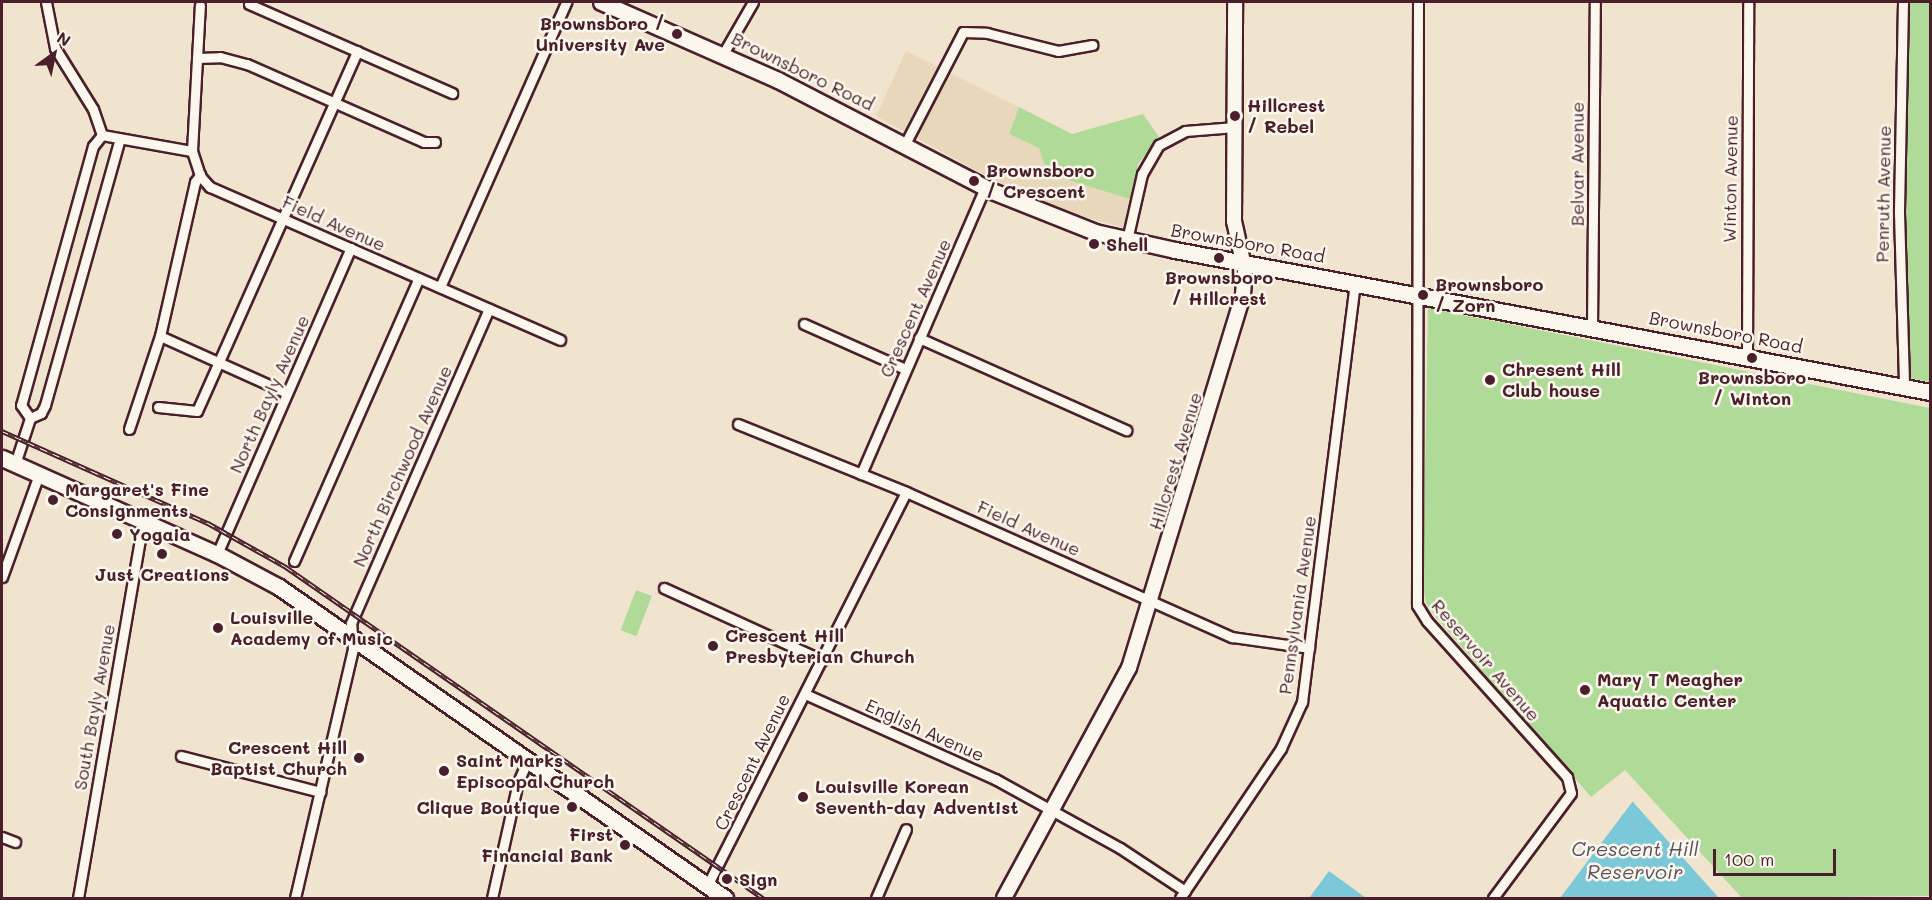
<!DOCTYPE html>
<html>
<head>
<meta charset="utf-8">
<style>
	body { margin:0 }
	#map { position:relative; width:1932px; height:900px; overflow:hidden; background:#f0e4cf; font-family:Mali,sans-serif }
	div>[style] { position:absolute }
	[style*='--x'] { left:calc(var(--x)*1px); top:calc(var(--y)*1px); width:calc(var(--w)*1px); rotate:calc(var(--a)*1deg) }
	.built>* { inset:0; background:#e9d7bb }
	.green>* { inset:0; background:#afda98; transform-origin:0 0 }
	.water>* { inset:0; background:#7bc9d8 }
	.roads { filter:drop-shadow(2px 0 #4a1f2b) drop-shadow(-2px 0 #4a1f2b) drop-shadow(0 2px #4a1f2b) drop-shadow(0 -2px #4a1f2b) }
	.minor>* { height:9px; margin:-4.5px; padding:0 4.5px; transform-origin:4.5px; border-radius:4.5px; background:#fbf7ec }
	.secondary>* { height:14px; margin:-7px; padding:0 7px; transform-origin:7px; border-radius:7px; background:#fbf7ec }
	.primary>* { height:15px; margin:-7.5px; padding:0 7.5px; transform-origin:7.5px; border-radius:7.5px; background:#fbf7ec }
	.rail>* { height:4.5px; margin-top:-2.25px; transform-origin:0; background:repeating-linear-gradient(90deg,#fbf7ec 0 7px,#4a1f2b 0 14px); box-sizing:border-box; border-block:2px solid #4a1f2b }
	.dots>* { width:16px; height:16px; translate:-50% -50%; box-sizing:border-box; border:3px solid #fbf7ec; border-radius:50% }
	span { translate:-50% -50%; white-space:nowrap; text-align:center; line-height:1.15; -webkit-text-stroke:5px #fbf7ec; paint-order:stroke }
	.poi-label { font-size:18px; color:#4a1f2b; font-weight:700 }
	.right { translate:-100% -50%; text-align:right }
	.left { translate:0 -50%; text-align:left }
	.street-label { font-size:18px; color:#4a1f2b }
	.water-label { font-size:20px; color:#59525f; font-style:italic }
	.frame { position:absolute; inset:0; border:3px solid #4a1f2b; pointer-events:none }
	.north { position:absolute; left:24px; top:24px; width:60px; height:60px; -webkit-text-stroke:4px #fbf7ec; paint-order:stroke; rotate:33deg; font-size:16px; font-weight:700; line-height:24px; text-align:center; color:#4a1f2b }
	.north::after { content:''; display:block; margin:auto; width:21px; height:27px; background:#4a1f2b; clip-path:polygon(50% 0,100% 100%,50% 72%,0 100%) }
	.scale { position:absolute; left:1713px; top:849px; width:123px; height:27px; box-sizing:border-box; border:3px solid #4a1f2b; border-top:0; padding-left:8px; font-size:18px; line-height:21px; white-space:nowrap; color:#4a1f2b; -webkit-text-stroke:4px #fbf7ec; paint-order:stroke }
</style>
</head>
<body>
<div id="map">
	<div class="built">
		<div style="clip-path:polygon(906px 51px,1019px 107px,1009px 134px,1039px 148px,1044px 164px,1068px 180px,1133px 200px,1126px 228px,1064px 211px,992px 179px,876px 116px)"></div>
	</div>
	<div class="green">
		<div style="clip-path:polygon(1910px 2px,1930px 2px,1930px 382px,1910px 378px,1906px 373px,1903px 263px)"></div>
		<div style="clip-path:polygon(1019px 107px,1072px 134px,1143px 114px,1159px 137px,1138px 164px,1133px 200px,1068px 180px,1044px 164px,1039px 148px,1009px 134px)"></div>
		<div style="clip-path:polygon(1428px 308px,1930px 408px,1930px 896px,1742px 898px,1625px 770px,1591px 797px,1434px 615px,1426px 603px,1423px 588px)"></div>
		<div style="left:636px;top:590px;width:17px;height:43px;rotate:21deg"></div>
	</div>
	<div class="water">
		<div style="clip-path:polygon(1633px 801px,1633px 802px,1719px 898px,1560px 898px)"></div>
		<div style="clip-path:polygon(1329px 871px,1366px 898px,1309px 898px)"></div>
	</div>
	<div class="roads">
		<div class="minor">
			<div style="--x:46;--y:2;--w:47;--a:78.9"></div>
			<div style="--x:55;--y:48;--w:72;--a:58.1"></div>
			<div style="--x:93;--y:109;--w:28;--a:71"></div>
			<div style="--x:102;--y:135;--w:91;--a:10.1"></div>
			<div style="--x:192;--y:151;--w:26;--a:72"></div>
			<div style="--x:200;--y:176;--w:15;--a:48"></div>
			<div style="--x:210;--y:187;--w:382;--a:23.6"></div>
			<div style="--x:1418;--y:2;--w:603;--a:90.1"></div>
			<div style="--x:1417;--y:605;--w:19;--a:58"></div>
			<div style="--x:1427;--y:621;--w:210;--a:48.1"></div>
			<div style="--x:1567;--y:777;--w:16;--a:76"></div>
			<div style="--x:1571;--y:793;--w:131;--a:126.6"></div>
			<div style="--x:1903;--y:2;--w:211;--a:91.1"></div>
			<div style="--x:1899;--y:213;--w:173;--a:88.3"></div>
			<div style="--x:249;--y:4;--w:222;--a:23.7"></div>
			<div style="--x:723;--y:54;--w:60;--a:-60"></div>
			<div style="--x:197;--y:58;--w:23;--a:-2"></div>
			<div style="--x:220;--y:57;--w:28;--a:15"></div>
			<div style="--x:247;--y:64;--w:193;--a:23.8"></div>
			<div style="--x:424;--y:142;--w:11;--a:0"></div>
			<div style="--x:102;--y:135;--w:14;--a:129"></div>
			<div style="--x:93;--y:146;--w:269;--a:105.5"></div>
			<div style="--x:21;--y:405;--w:16;--a:55"></div>
			<div style="--x:30;--y:418;--w:12;--a:-24"></div>
			<div style="--x:41;--y:413;--w:9;--a:-63"></div>
			<div style="--x:45;--y:405;--w:277;--a:-74.3"></div>
			<div style="--x:905;--y:144;--w:126;--a:-62.6"></div>
			<div style="--x:963;--y:32;--w:24;--a:2"></div>
			<div style="--x:987;--y:33;--w:73;--a:14.2"></div>
			<div style="--x:1058;--y:51;--w:35;--a:-10"></div>
			<div style="--x:192;--y:151;--w:146;--a:-86.9"></div>
			<div style="--x:1127;--y:240;--w:68;--a:-77.2"></div>
			<div style="--x:1142;--y:174;--w:34;--a:-60"></div>
			<div style="--x:1159;--y:145;--w:30;--a:-28"></div>
			<div style="--x:1185;--y:131;--w:50;--a:-4.6"></div>
			<div style="--x:440;--y:287;--w:312;--a:-66.1"></div>
			<div style="--x:804;--y:324;--w:111;--a:24"></div>
			<div style="--x:1592;--y:327;--w:325;--a:-89.5"></div>
			<div style="--x:160;--y:336;--w:139;--a:24.2"></div>
			<div style="--x:919;--y:338;--w:227;--a:24"></div>
			<div style="--x:1747;--y:357;--w:355;--a:-89.8"></div>
			<div style="--x:158;--y:407;--w:39;--a:6"></div>
			<div style="--x:197;--y:411;--w:394;--a:-66"></div>
			<div style="--x:738;--y:424;--w:181;--a:22"></div>
			<div style="--x:906;--y:492;--w:357;--a:24"></div>
			<div style="--x:1232;--y:637;--w:78;--a:8.1"></div>
			<div style="--x:129;--y:429;--w:98;--a:-71.6"></div>
			<div style="--x:160;--y:336;--w:158;--a:-77.2"></div>
			<div style="--x:195;--y:182;--w:9;--a:-54"></div>
			<div style="--x:15;--y:464;--w:48;--a:-71.9"></div>
			<div style="--x:861;--y:474;--w:312;--a:-66.6"></div>
			<div style="--x:217;--y:554;--w:334;--a:-66.4"></div>
			<div style="--x:294;--y:561;--w:309;--a:-66.2"></div>
			<div style="--x:2;--y:577;--w:109;--a:-70.2"></div>
			<div style="--x:664;--y:588;--w:174;--a:24.5"></div>
			<div style="--x:805;--y:694;--w:208;--a:24.1"></div>
			<div style="--x:995;--y:779;--w:143;--a:28.9"></div>
			<div style="--x:1120;--y:848;--w:78;--a:33.5"></div>
			<div style="--x:181;--y:756;--w:144;--a:14.5"></div>
			<div style="--x:2;--y:837;--w:14;--a:21"></div>
			<div style="--x:707;--y:886;--w:441;--a:-63.2"></div>
			<div style="--x:78;--y:898;--w:384;--a:-80.2"></div>
			<div style="--x:295;--y:898;--w:256;--a:-76.9"></div>
			<div style="--x:353;--y:649;--w:26;--a:-94"></div>
			<div style="--x:351;--y:623;--w:343;--a:-66.3"></div>
			<div style="--x:492;--y:898;--w:119;--a:-77.4"></div>
			<div style="--x:518;--y:782;--w:24;--a:-66"></div>
			<div style="--x:876;--y:898;--w:75;--a:-66.5"></div>
			<div style="--x:1180;--y:898;--w:181;--a:-56"></div>
			<div style="--x:1281;--y:748;--w:51;--a:-65.5"></div>
			<div style="--x:1302;--y:702;--w:423;--a:-82.8"></div>
		</div>
		<div class="secondary">
			<div style="--x:1004;--y:898;--w:262;--a:-61.5"></div>
			<div style="--x:1129;--y:668;--w:391;--a:-73"></div>
			<div style="--x:1243;--y:294;--w:23;--a:-85"></div>
			<div style="--x:1245;--y:271;--w:51;--a:-102.4"></div>
			<div style="--x:1234;--y:221;--w:219;--a:-89.7"></div>
		</div>
		<div class="primary">
			<div style="--x:601;--y:2;--w:193;--a:23.8"></div>
			<div style="--x:778;--y:80;--w:241;--a:27.4"></div>
			<div style="--x:992;--y:191;--w:111;--a:21.7"></div>
			<div style="--x:1095;--y:232;--w:82;--a:12.7"></div>
			<div style="--x:1175;--y:250;--w:768;--a:10.65"></div>
			<div style="--x:2;--y:458;--w:235;--a:24.1"></div>
			<div style="--x:217;--y:554;--w:70;--a:28"></div>
			<div style="--x:279;--y:587;--w:544;--a:34.89"></div>
		</div>
	</div>
	<div class="rail">
		<div style="--x:2;--y:431;--w:226;--a:24.1"></div>
		<div style="--x:208;--y:523;--w:90;--a:29.4"></div>
		<div style="--x:286;--y:567;--w:581;--a:34.76"></div>
	</div>
	<div class="dots">
		<div style="left:677px;top:34px;background:#4a1f2b"></div>
		<div style="left:1235px;top:116px;background:#4a1f2b"></div>
		<div style="left:974px;top:181px;background:#4a1f2b"></div>
		<div style="left:1094px;top:244px;background:#4a1f2b"></div>
		<div style="left:1219px;top:258px;background:#4a1f2b"></div>
		<div style="left:1423px;top:295px;background:#4a1f2b"></div>
		<div style="left:1752px;top:358px;background:#4a1f2b"></div>
		<div style="left:1490px;top:380px;background:#4a1f2b"></div>
		<div style="left:53px;top:500px;background:#4a1f2b"></div>
		<div style="left:117px;top:534px;background:#4a1f2b"></div>
		<div style="left:162px;top:554px;background:#4a1f2b"></div>
		<div style="left:218px;top:628px;background:#4a1f2b"></div>
		<div style="left:713px;top:646px;background:#4a1f2b"></div>
		<div style="left:1585px;top:690px;background:#4a1f2b"></div>
		<div style="left:359px;top:758px;background:#4a1f2b"></div>
		<div style="left:444px;top:771px;background:#4a1f2b"></div>
		<div style="left:803px;top:797px;background:#4a1f2b"></div>
		<div style="left:572px;top:807px;background:#4a1f2b"></div>
		<div style="left:625px;top:845px;background:#4a1f2b"></div>
		<div style="left:727px;top:879px;background:#4a1f2b"></div>
	</div>
	<div class="poi-label">
		<span class="right" style="left:665px;top:34px">Brownsboro /<br>University Ave</span>
		<span class="left" style="left:1247px;top:116px">Hillcrest<br>/ Rebel</span>
		<span class="left" style="left:986px;top:181px">Brownsboro<br>/ Crescent</span>
		<span class="left" style="left:1106px;top:244px">Shell</span>
		<span style="left:1219px;top:288px">Brownsboro<br>/ Hillcrest</span>
		<span class="left" style="left:1435px;top:295px">Brownsboro<br>/ Zorn</span>
		<span class="left" style="left:1502px;top:380px">Chresent Hill<br>Club house</span>
		<span style="left:1752px;top:388px">Brownsboro<br>/ Winton</span>
		<span class="left" style="left:65px;top:500px">Margaret's Fine<br>Consignments</span>
		<span class="left" style="left:129px;top:534px">Yogaia</span>
		<span style="left:162px;top:574px">Just Creations</span>
		<span class="left" style="left:230px;top:628px">Louisville<br>Academy of Music</span>
		<span class="left" style="left:725px;top:646px">Crescent Hill<br>Presbyterian Church</span>
		<span class="left" style="left:1597px;top:690px">Mary T Meagher<br>Aquatic Center</span>
		<span class="right" style="left:347px;top:758px">Crescent Hill<br>Baptist Church</span>
		<span class="left" style="left:456px;top:771px">Saint Marks<br>Episcopal Church</span>
		<span class="left" style="left:815px;top:797px">Louisville Korean<br>Seventh-day Adventist</span>
		<span class="right" style="left:560px;top:807px">Clique Boutique</span>
		<span class="right" style="left:613px;top:845px">First<br>Financial Bank</span>
		<span class="left" style="left:739px;top:879px">Sign</span>
	</div>
	<div class="street-label">
		<span style="left:803px;top:71px;rotate:26deg">Brownsboro Road</span>
		<span style="left:1577px;top:164px;rotate:-90deg">Belvar Avenue</span>
		<span style="left:1730px;top:179px;rotate:-89deg">Winton Avenue</span>
		<span style="left:1883px;top:194px;rotate:-89deg">Penruth Avenue</span>
		<span style="left:334px;top:223px;rotate:24deg">Field Avenue</span>
		<span style="left:1248px;top:243px;rotate:10deg">Brownsboro Road</span>
		<span style="left:915px;top:308px;rotate:-66deg">Crescent Avenue</span>
		<span style="left:1726px;top:332px;rotate:11deg">Brownsboro Road</span>
		<span style="left:269px;top:394px;rotate:-66deg">North Bayly Avenue</span>
		<span style="left:1175px;top:461px;rotate:-73deg">Hillcrest Avenue</span>
		<span style="left:402px;top:466px;rotate:-66deg">North Birchwood Avenue</span>
		<span style="left:1029px;top:528px;rotate:24deg">Field Avenue</span>
		<span style="left:1297px;top:605px;rotate:-82deg">Pennsylvania Avenue</span>
		<span style="left:1486px;top:660px;rotate:49deg">Reservoir Avenue</span>
		<span style="left:94px;top:707px;rotate:-80deg">South Bayly Avenue</span>
		<span style="left:925px;top:730px;rotate:24deg">English Avenue</span>
		<span style="left:752px;top:762px;rotate:-64deg">Crescent Avenue</span>
	</div>
	<div class="water-label">
		<span style="left:1635px;top:860px">Crescent Hill<br>Reservoir</span>
	</div>
	<div class="frame"></div>
	<div class="north">N</div>
	<div class="scale">100 m</div>
</div>
</body>
</html>
